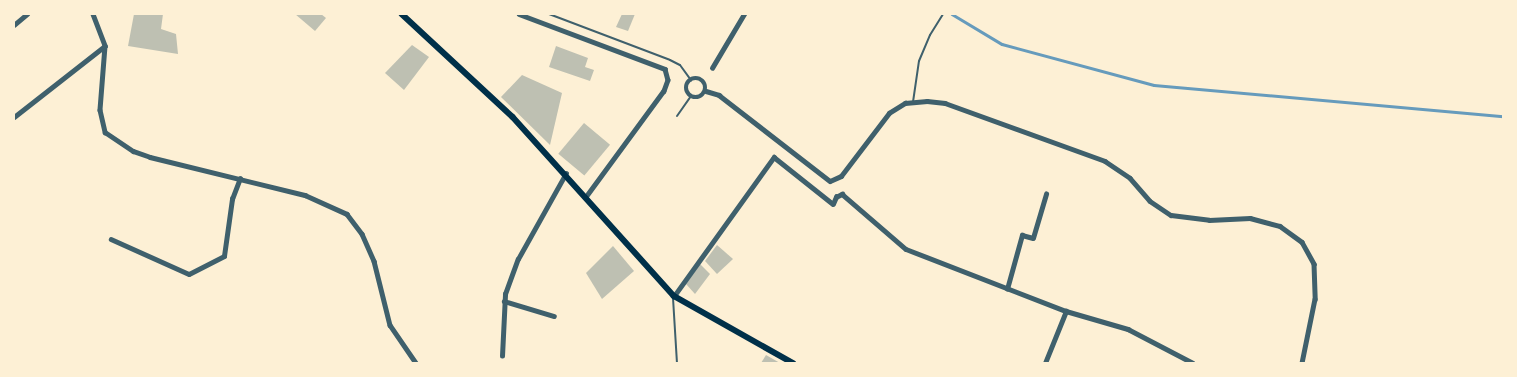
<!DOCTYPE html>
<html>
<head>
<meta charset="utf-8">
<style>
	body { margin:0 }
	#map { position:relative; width:1517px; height:377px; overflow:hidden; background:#fdf0d5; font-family:"Alegreya Sans",sans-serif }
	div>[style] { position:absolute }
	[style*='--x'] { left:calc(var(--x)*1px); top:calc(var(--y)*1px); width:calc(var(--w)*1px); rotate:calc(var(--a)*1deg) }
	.stream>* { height:2.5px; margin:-1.25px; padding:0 1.25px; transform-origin:1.25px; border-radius:1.25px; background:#669bbc }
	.building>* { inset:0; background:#bec0b2; transform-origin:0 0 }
	.service>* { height:2px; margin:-1px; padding:0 1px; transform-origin:1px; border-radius:1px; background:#3f606c }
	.minor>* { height:4.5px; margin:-2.25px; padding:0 2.25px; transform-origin:2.25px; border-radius:2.25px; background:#3f606c }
	.minor>.ring { margin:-2.25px; padding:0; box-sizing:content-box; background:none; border:4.5px solid #3f606c; border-radius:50% }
	.secondary>* { height:5.5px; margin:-2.75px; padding:0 2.75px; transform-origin:2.75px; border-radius:2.75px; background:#003049 }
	span { translate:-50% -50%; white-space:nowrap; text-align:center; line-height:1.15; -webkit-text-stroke:4px #fdf0d5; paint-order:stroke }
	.frame { position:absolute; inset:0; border:15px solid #fdf0d5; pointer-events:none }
</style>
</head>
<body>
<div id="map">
	<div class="stream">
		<div style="--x:952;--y:14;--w:58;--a:31"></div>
		<div style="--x:1002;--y:44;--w:157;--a:15.1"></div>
		<div style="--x:1154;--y:85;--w:350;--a:5.1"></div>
	</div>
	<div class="building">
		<div style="clip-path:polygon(134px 14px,163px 14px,161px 29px,176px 34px,178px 54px,128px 46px)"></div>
		<div style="clip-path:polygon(295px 14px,321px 14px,326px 18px,315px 31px)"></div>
		<div style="clip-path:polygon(622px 14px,635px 14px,628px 31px,616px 27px)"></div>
		<div style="clip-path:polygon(412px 45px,429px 57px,404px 90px,385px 73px)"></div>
		<div style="clip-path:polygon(556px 46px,588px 58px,585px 67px,594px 70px,590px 81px,549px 67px)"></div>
		<div style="clip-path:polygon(522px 75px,562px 93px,550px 145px,501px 97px)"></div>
		<div style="left:584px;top:123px;width:34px;height:40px;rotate:40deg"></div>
		<div style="clip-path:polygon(717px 245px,733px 259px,717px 274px,705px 261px)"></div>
		<div style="clip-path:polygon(613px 246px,634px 271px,602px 299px,586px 273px)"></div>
		<div style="clip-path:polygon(700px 264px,710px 274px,695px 294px,686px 284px)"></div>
		<div style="clip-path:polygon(766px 355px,780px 363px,761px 363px)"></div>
	</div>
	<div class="service">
		<div style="--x:549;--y:14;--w:129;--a:20.8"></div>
		<div style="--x:670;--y:60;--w:11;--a:27"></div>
		<div style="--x:680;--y:65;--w:19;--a:54"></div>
		<div style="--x:913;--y:102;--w:41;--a:-81.7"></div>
		<div style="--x:919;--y:61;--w:28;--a:-67"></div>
		<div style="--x:930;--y:35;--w:25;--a:-58"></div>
		<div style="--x:677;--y:116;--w:24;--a:-55"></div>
		<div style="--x:673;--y:298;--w:65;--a:86.5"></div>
	</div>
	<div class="minor">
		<div style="--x:93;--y:14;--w:34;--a:69"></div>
		<div style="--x:105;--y:46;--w:64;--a:94.5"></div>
		<div style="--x:100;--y:110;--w:23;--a:77"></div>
		<div style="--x:105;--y:132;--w:34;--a:34"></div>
		<div style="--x:133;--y:151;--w:18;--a:19"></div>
		<div style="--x:150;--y:157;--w:160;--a:13.8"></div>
		<div style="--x:305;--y:195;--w:46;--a:24.3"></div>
		<div style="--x:347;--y:214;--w:25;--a:53"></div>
		<div style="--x:362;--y:234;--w:30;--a:66"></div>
		<div style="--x:374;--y:261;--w:66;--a:76"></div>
		<div style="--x:390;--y:325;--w:46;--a:55.6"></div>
		<div style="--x:519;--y:14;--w:156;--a:20.6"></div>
		<div style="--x:665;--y:69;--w:11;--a:75"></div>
		<div style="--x:668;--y:80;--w:12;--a:110"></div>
		<div style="--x:664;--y:91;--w:130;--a:126.3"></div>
		<div style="--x:14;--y:25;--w:17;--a:-40"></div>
		<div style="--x:712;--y:68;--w:63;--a:-59.3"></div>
		<div class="ring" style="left:686px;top:78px;width:15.5px;height:15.5px"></div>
		<div style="--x:706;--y:91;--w:14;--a:17"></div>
		<div style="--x:719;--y:95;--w:140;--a:37.8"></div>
		<div style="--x:830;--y:181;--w:12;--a:-24"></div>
		<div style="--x:841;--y:176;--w:79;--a:-52.7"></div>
		<div style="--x:889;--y:113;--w:19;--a:-32"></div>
		<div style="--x:905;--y:103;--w:22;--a:-5"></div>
		<div style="--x:927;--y:101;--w:18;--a:6"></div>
		<div style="--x:945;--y:103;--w:170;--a:19.9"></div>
		<div style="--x:1105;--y:161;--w:30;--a:34"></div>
		<div style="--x:1130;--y:178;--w:30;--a:49"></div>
		<div style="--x:1150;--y:201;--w:25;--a:34"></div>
		<div style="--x:1171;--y:215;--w:38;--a:7"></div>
		<div style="--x:1209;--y:220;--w:41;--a:-2.8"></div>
		<div style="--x:1250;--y:218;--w:31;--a:15"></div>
		<div style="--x:1280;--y:226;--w:27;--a:36"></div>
		<div style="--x:1302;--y:242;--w:25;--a:61"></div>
		<div style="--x:1314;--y:264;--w:35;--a:88"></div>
		<div style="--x:1315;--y:299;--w:65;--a:101.5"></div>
		<div style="--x:14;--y:117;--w:115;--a:-38"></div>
		<div style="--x:111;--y:239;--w:85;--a:24.2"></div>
		<div style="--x:189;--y:274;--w:39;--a:-27"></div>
		<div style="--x:224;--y:256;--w:58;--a:-82"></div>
		<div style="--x:232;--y:199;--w:22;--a:-69"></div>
		<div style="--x:1007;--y:289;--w:56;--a:-74.5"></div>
		<div style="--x:1022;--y:235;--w:11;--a:15"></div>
		<div style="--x:1033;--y:238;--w:46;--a:-73.5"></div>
		<div style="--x:674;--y:296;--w:171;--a:-54.3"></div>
		<div style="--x:774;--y:157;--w:75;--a:38.5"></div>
		<div style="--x:833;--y:204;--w:8;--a:-67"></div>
		<div style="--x:836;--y:197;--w:7;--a:-27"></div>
		<div style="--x:842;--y:194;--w:84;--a:40.7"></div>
		<div style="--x:906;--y:249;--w:172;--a:21.2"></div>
		<div style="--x:1066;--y:311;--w:65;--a:16.2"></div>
		<div style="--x:1128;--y:329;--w:73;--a:27.6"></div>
		<div style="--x:504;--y:301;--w:52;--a:16.7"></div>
		<div style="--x:502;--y:356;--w:62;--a:-87.2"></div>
		<div style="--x:505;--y:294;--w:37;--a:-70"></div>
		<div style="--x:518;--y:259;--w:98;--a:-60.8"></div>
		<div style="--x:1045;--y:363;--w:56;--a:-68"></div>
	</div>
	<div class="secondary">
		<div style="--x:402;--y:14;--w:151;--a:42.9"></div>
		<div style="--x:513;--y:117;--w:241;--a:48"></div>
		<div style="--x:674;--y:296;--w:137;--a:29.4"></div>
	</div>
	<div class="frame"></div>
</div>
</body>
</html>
